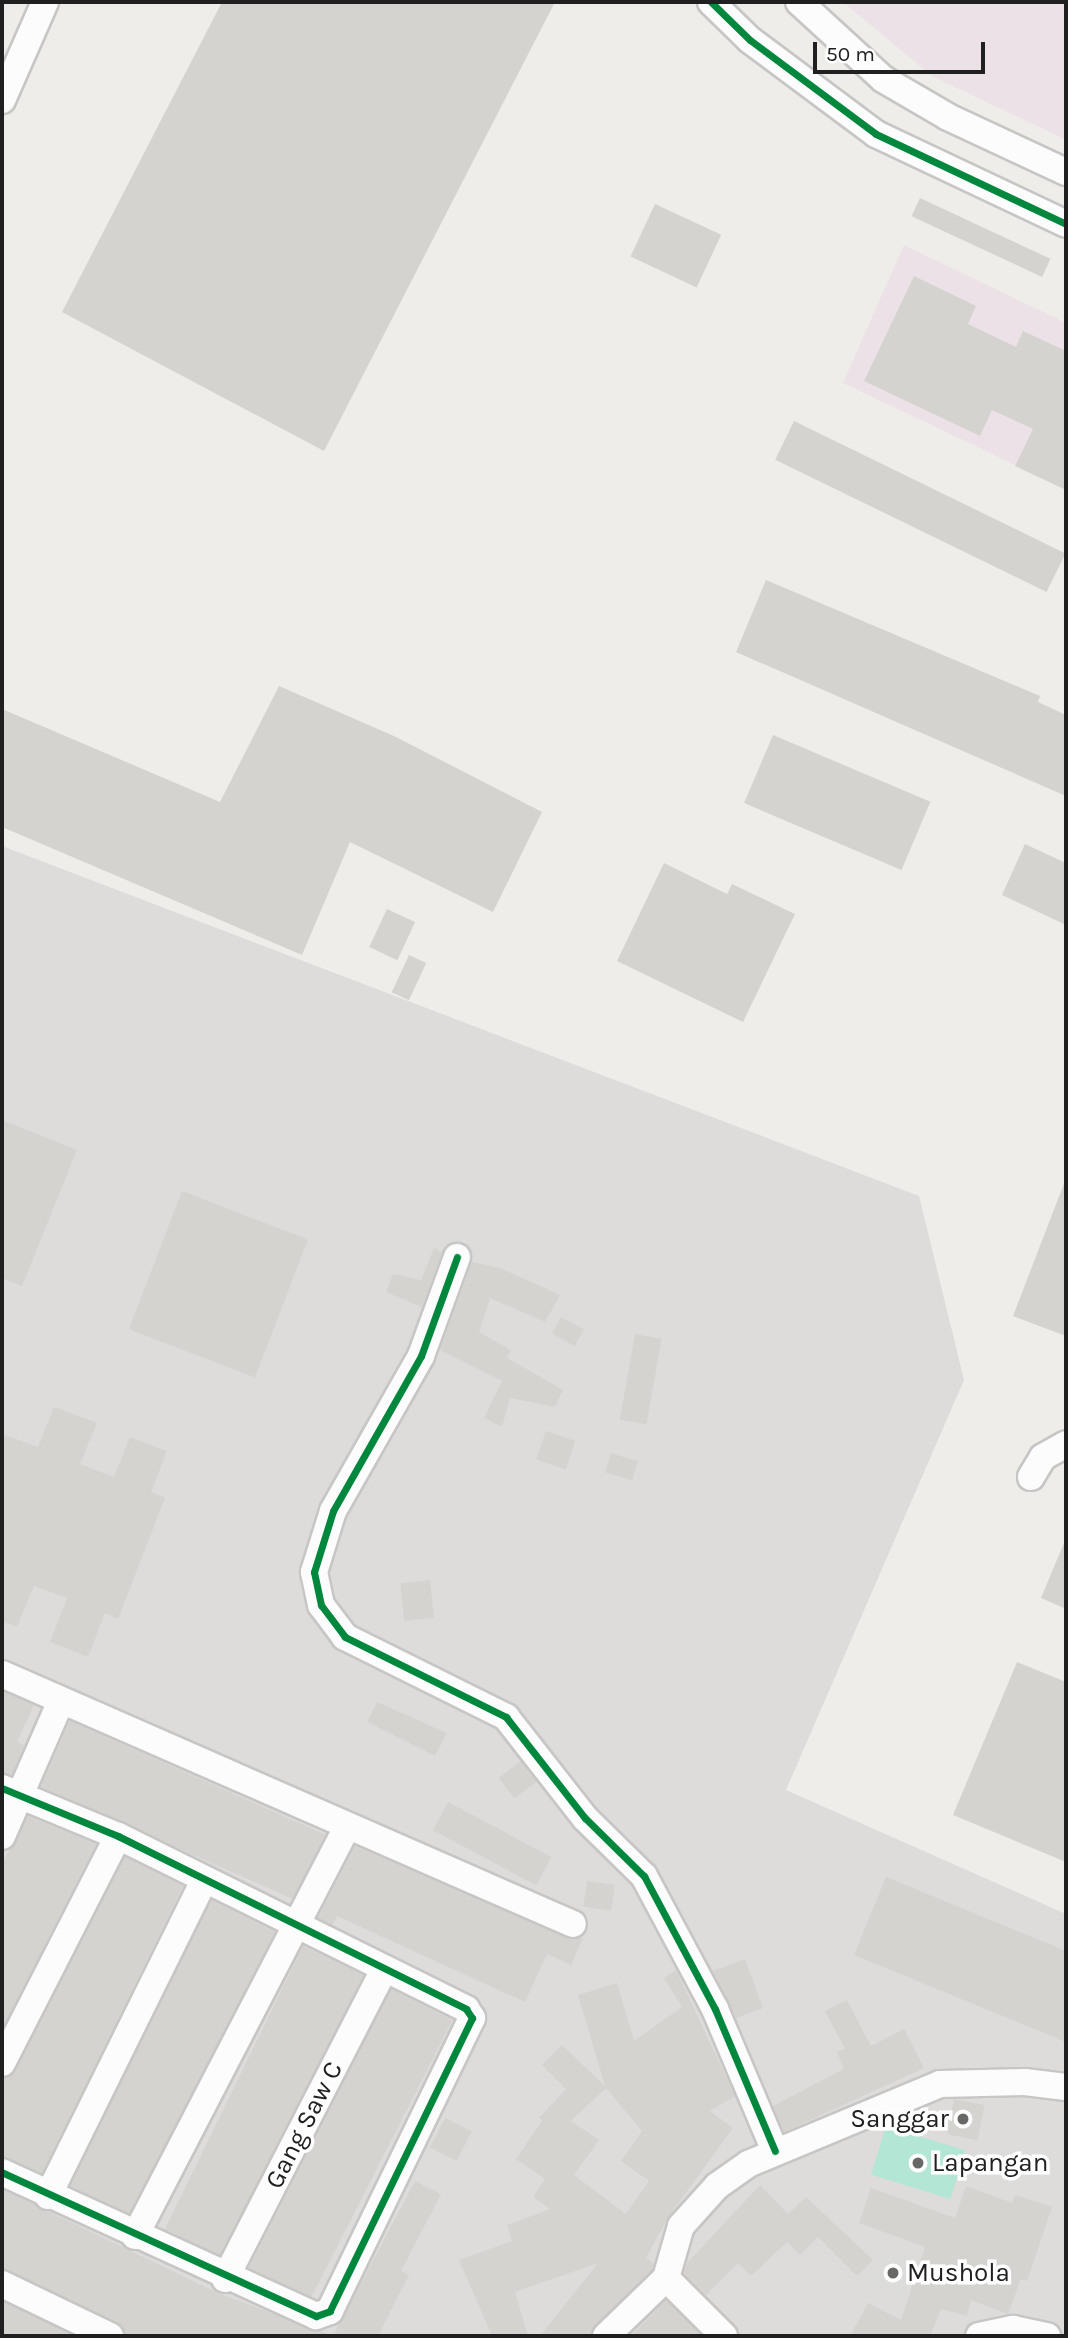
<!DOCTYPE html>
<html>
<head>
<meta charset="utf-8">
<style>
	body { margin:0 }
	#map { position:relative; width:1068px; height:2338px; overflow:hidden; background:#eeede9; font-family:Karla,sans-serif }
	div>[style] { position:absolute }
	[style*='--x'] { left:calc(var(--x)*1px); top:calc(var(--y)*1px); width:calc(var(--w)*1px); rotate:calc(var(--a)*1deg) }
	.residential>* { inset:0; background:#dddcda }
	.industrial>* { inset:0; background:#ece1e7 }
	.religious>* { inset:0; background:#dcdcda; transform-origin:0 0 }
	.pitch>* { inset:0; background:#b4e6d6; transform-origin:0 0 }
	.building>* { inset:0; background:#d5d3d0; transform-origin:0 0 }
	.roads { filter:drop-shadow(2px 0 #c7c6c5) drop-shadow(-2px 0 #c7c6c5) drop-shadow(0 2px #c7c6c5) drop-shadow(0 -2px #c7c6c5) }
	.minor>* { height:26px; margin:-13px; padding:0 13px; transform-origin:13px; border-radius:13px; background:#fcfcfc }
	.cycleway>* { height:7px; margin:-3.5px; padding:0 3.5px; transform-origin:3.5px; border-radius:3.5px; background:#00873e }
	.dots>* { width:19px; height:19px; translate:-50% -50%; box-sizing:border-box; border:4px solid #fff; border-radius:50% }
	span { translate:-50% -50%; white-space:nowrap; text-align:center; line-height:1.15; -webkit-text-stroke:7px #fff; paint-order:stroke }
	.poi-label { font-size:26px; color:#202020 }
	.right { translate:-100% -50%; text-align:right }
	.left { translate:0 -50%; text-align:left }
	.street-label { font-size:26px; color:#202020 }
	.frame { position:absolute; inset:0; border:4px solid #202020; pointer-events:none }
	.scale { position:absolute; left:813px; top:42px; width:172px; height:32px; box-sizing:border-box; border:4px solid #202020; border-top:0; padding-left:9px; font-size:21px; line-height:24px; white-space:nowrap; color:#202020; -webkit-text-stroke:5px #fff; paint-order:stroke }
</style>
</head>
<body>
<div id="map">
	<div class="residential">
		<div style="clip-path:polygon(2px 846px,919px 1196px,964px 1380px,786px 1790px,1066px 1914px,1066px 2336px,2px 2336px)"></div>
	</div>
	<div class="industrial">
		<div style="clip-path:polygon(843px 2px,1066px 2px,1066px 140px,932px 76px)"></div>
		<div style="clip-path:polygon(904px 245px,1066px 323px,1066px 489px,843px 383px)"></div>
	</div>
	<div class="religious">
		<div style="left:883px;top:2251px;width:32px;height:35px;rotate:18deg"></div>
	</div>
	<div class="pitch">
		<div style="left:886px;top:2126px;width:83px;height:51px;rotate:17deg"></div>
	</div>
	<div class="building">
		<div style="clip-path:polygon(222px 2px,555px 2px,324px 451px,62px 312px)"></div>
		<div style="left:920px;top:198px;width:144px;height:20px;rotate:25deg"></div>
		<div style="left:655px;top:204px;width:73px;height:58px;rotate:25deg"></div>
		<div style="clip-path:polygon(914px 276px,976px 306px,968px 324px,1016px 347px,1023px 331px,1066px 351px,1066px 490px,1015px 466px,1033px 429px,992px 410px,980px 436px,864px 381px)"></div>
		<div style="left:794px;top:421px;width:302px;height:43px;rotate:26deg"></div>
		<div style="clip-path:polygon(766px 580px,1040px 696px,1038px 702px,1066px 715px,1066px 796px,736px 652px)"></div>
		<div style="clip-path:polygon(279px 686px,394px 736px,542px 812px,493px 912px,350px 842px,302px 955px,2px 827px,2px 709px,220px 802px)"></div>
		<div style="left:773px;top:735px;width:171px;height:74px;rotate:23deg"></div>
		<div style="clip-path:polygon(1025px 844px,1066px 863px,1066px 925px,1002px 895px)"></div>
		<div style="clip-path:polygon(664px 863px,727px 894px,732px 884px,795px 914px,743px 1022px,617px 961px)"></div>
		<div style="left:387px;top:909px;width:31px;height:42px;rotate:25deg"></div>
		<div style="left:409px;top:955px;width:19px;height:41px;rotate:25deg"></div>
		<div style="clip-path:polygon(2px 1120px,77px 1150px,22px 1286px,2px 1278px)"></div>
		<div style="clip-path:polygon(1065px 1181px,1066px 1181px,1066px 1336px,1013px 1316px)"></div>
		<div style="left:182px;top:1191px;width:135px;height:148px;rotate:21deg"></div>
		<div style="clip-path:polygon(434px 1248px,442px 1252px,422px 1307px,386px 1292px,393px 1274px,421px 1280px)"></div>
		<div style="clip-path:polygon(472px 1262px,500px 1268px,560px 1295px,545px 1322px,490px 1298px,479px 1332px,511px 1350px,507px 1358px,563px 1390px,555px 1407px,510px 1398px,502px 1427px,484px 1418px,502px 1381px,440px 1350px)"></div>
		<div style="left:561px;top:1317px;width:26px;height:19px;rotate:29deg"></div>
		<div style="left:635px;top:1334px;width:27px;height:87px;rotate:10deg"></div>
		<div style="clip-path:polygon(54px 1407px,97px 1423px,80px 1464px,114px 1477px,130px 1437px,167px 1451px,151px 1492px,165px 1498px,118px 1619px,105px 1613px,88px 1657px,50px 1642px,67px 1598px,34px 1586px,17px 1627px,2px 1621px,2px 1434px,38px 1447px)"></div>
		<div style="left:546px;top:1431px;width:31px;height:30px;rotate:19deg"></div>
		<div style="left:611px;top:1453px;width:28px;height:20px;rotate:17deg"></div>
		<div style="clip-path:polygon(1066px 1538px,1066px 1609px,1041px 1598px)"></div>
		<div style="left:430px;top:1580px;width:38px;height:30px;rotate:84deg"></div>
		<div style="clip-path:polygon(1017px 1662px,1066px 1682px,1066px 1862px,953px 1815px)"></div>
		<div style="clip-path:polygon(2px 1691px,34px 1705px,17px 1742px,24px 1745px,12px 1775px,2px 1773px)"></div>
		<div style="clip-path:polygon(377px 1702px,447px 1733px,435px 1756px,367px 1722px)"></div>
		<div style="left:70px;top:1721px;width:279px;height:72px;rotate:24deg"></div>
		<div style="left:521px;top:1761px;width:26px;height:28px;rotate:53deg"></div>
		<div style="left:448px;top:1802px;width:117px;height:32px;rotate:28deg"></div>
		<div style="clip-path:polygon(28px 1816px,96px 1844px,2px 2029px,2px 1864px)"></div>
		<div style="clip-path:polygon(355px 1846px,567px 1938px,583px 1938px,571px 1965px,547px 1954px,525px 2002px,337px 1916px,332px 1925px,318px 1918px)"></div>
		<div style="clip-path:polygon(125px 1857px,183px 1886px,42px 2173px,2px 2156px,2px 2079px,16px 2070px)"></div>
		<div style="clip-path:polygon(886px 1877px,1066px 1951px,1066px 2042px,854px 1955px)"></div>
		<div style="left:587px;top:1881px;width:28px;height:26px;rotate:8deg"></div>
		<div style="left:212px;top:1900px;width:71px;height:319px;rotate:27deg"></div>
		<div style="left:303px;top:1946px;width:67px;height:315px;rotate:26deg"></div>
		<div style="clip-path:polygon(745px 1959px,763px 2008px,736px 2018px,713px 1971px)"></div>
		<div style="clip-path:polygon(evenodd,676px 1970px,735px 2096px,710px 2111px,733px 2128px,669px 2216px,646px 2258px,654px 2264px,652px 2270px,595px 2325px,591px 2336px,540px 2336px,598px 2263px,515px 2292px,528px 2336px,492px 2336px,459px 2260px,512px 2241px,507px 2225px,550px 2209px,533px 2197px,545px 2179px,516px 2159px,542px 2121px,539px 2118px,566px 2089px,542px 2065px,562px 2045px,605px 2086px,578px 1995px,617px 1983px,634px 2041px,682px 2007px,664px 1978px,676px 1970px,606px 2088px,642px 2131px,621px 2161px,649px 2181px,626px 2214px,574px 2175px,599px 2140px,571px 2121px,606px 2088px)"></div>
		<div style="left:391px;top:1989px;width:69px;height:314px;rotate:27deg"></div>
		<div style="clip-path:polygon(847px 2000px,871px 2046px,904px 2029px,924px 2068px,784px 2132px,773px 2106px,844px 2069px,837px 2052px,845px 2049px,825px 2011px)"></div>
		<div style="left:954px;top:2099px;width:31px;height:36px;rotate:11deg"></div>
		<div style="left:445px;top:2118px;width:30px;height:33px;rotate:27deg"></div>
		<div style="clip-path:polygon(415px 2181px,441px 2194px,401px 2271px,409px 2275px,378px 2336px,126px 2336px,117px 2322px,2px 2268px,2px 2189px,218px 2293px,333px 2336px)"></div>
		<div style="clip-path:polygon(760px 2185px,788px 2214px,806px 2197px,873px 2260px,857px 2276px,818px 2237px,800px 2255px,787px 2242px,751px 2276px,738px 2263px,706px 2295px,684px 2273px,687px 2263px)"></div>
		<div style="clip-path:polygon(966px 2186px,1012px 2203px,1015px 2195px,1052px 2207px,1027px 2281px,1021px 2279px,1008px 2314px,971px 2300px,967px 2316px,941px 2309px,930px 2336px,850px 2336px,868px 2303px,901px 2320px,925px 2247px,859px 2223px,871px 2188px,955px 2218px)"></div>
		<div style="clip-path:polygon(666px 2300px,702px 2336px,631px 2336px)"></div>
		<div style="clip-path:polygon(2px 2301px,74px 2336px,2px 2336px)"></div>
	</div>
	<div class="roads">
		<div class="minor">
			<div style="--x:711;--y:2;--w:54;--a:44.3"></div>
			<div style="--x:750;--y:40;--w:157;--a:36.7"></div>
			<div style="--x:876;--y:134;--w:210;--a:25.3"></div>
			<div style="--x:799;--y:2;--w:114;--a:42.5"></div>
			<div style="--x:883;--y:79;--w:75;--a:30.3"></div>
			<div style="--x:948;--y:117;--w:130;--a:25"></div>
			<div style="--x:2;--y:100;--w:107;--a:-66.3"></div>
			<div style="--x:457;--y:1257;--w:105;--a:110"></div>
			<div style="--x:421;--y:1356;--w:178;--a:119.6"></div>
			<div style="--x:333;--y:1511;--w:64;--a:107.3"></div>
			<div style="--x:314;--y:1572;--w:34;--a:78"></div>
			<div style="--x:321;--y:1605;--w:40;--a:53"></div>
			<div style="--x:345;--y:1637;--w:180;--a:26.4"></div>
			<div style="--x:506;--y:1717;--w:128;--a:52"></div>
			<div style="--x:585;--y:1818;--w:83;--a:44.5"></div>
			<div style="--x:644;--y:1876;--w:151;--a:61.9"></div>
			<div style="--x:715;--y:2009;--w:154;--a:67.1"></div>
			<div style="--x:1031;--y:1477;--w:23;--a:-59"></div>
			<div style="--x:1043;--y:1457;--w:26;--a:-29"></div>
			<div style="--x:2;--y:1674;--w:623;--a:23.65"></div>
			<div style="--x:2;--y:1788;--w:126;--a:22.5"></div>
			<div style="--x:118;--y:1836;--w:389;--a:26.4"></div>
			<div style="--x:466;--y:2009;--w:11;--a:56"></div>
			<div style="--x:472;--y:2018;--w:326;--a:115.9"></div>
			<div style="--x:330;--y:2311;--w:15;--a:160"></div>
			<div style="--x:316;--y:2316;--w:345;--a:-155.4"></div>
			<div style="--x:2;--y:1836;--w:147;--a:-66.4"></div>
			<div style="--x:2;--y:2063;--w:255;--a:-62.9"></div>
			<div style="--x:48;--y:2196;--w:352;--a:-63.7"></div>
			<div style="--x:135;--y:2236;--w:458;--a:-62.6"></div>
			<div style="--x:666;--y:2278;--w:82;--a:45"></div>
			<div style="--x:225;--y:2279;--w:346;--a:-62.8"></div>
			<div style="--x:2;--y:2284;--w:120;--a:25.7"></div>
			<div style="--x:606;--y:2336;--w:83;--a:-44"></div>
			<div style="--x:666;--y:2278;--w:54;--a:-73.9"></div>
			<div style="--x:681;--y:2226;--w:54;--a:-48"></div>
			<div style="--x:717;--y:2186;--w:38;--a:-35"></div>
			<div style="--x:748;--y:2164;--w:208;--a:-22.6"></div>
			<div style="--x:940;--y:2084;--w:85;--a:-1.3"></div>
			<div style="--x:1025;--y:2082;--w:41;--a:7"></div>
			<div style="--x:979;--y:2336;--w:35;--a:-12"></div>
			<div style="--x:1013;--y:2329;--w:35;--a:12"></div>
		</div>
	</div>
	<div class="cycleway">
		<div style="--x:711;--y:2;--w:54;--a:44.3"></div>
		<div style="--x:750;--y:40;--w:157;--a:36.7"></div>
		<div style="--x:876;--y:134;--w:210;--a:25.3"></div>
		<div style="--x:457;--y:1257;--w:105;--a:110"></div>
		<div style="--x:421;--y:1356;--w:178;--a:119.6"></div>
		<div style="--x:333;--y:1511;--w:64;--a:107.3"></div>
		<div style="--x:314;--y:1572;--w:34;--a:78"></div>
		<div style="--x:321;--y:1605;--w:40;--a:53"></div>
		<div style="--x:345;--y:1637;--w:180;--a:26.4"></div>
		<div style="--x:506;--y:1717;--w:128;--a:52"></div>
		<div style="--x:585;--y:1818;--w:83;--a:44.5"></div>
		<div style="--x:644;--y:1876;--w:151;--a:61.9"></div>
		<div style="--x:715;--y:2009;--w:154;--a:67.1"></div>
		<div style="--x:2;--y:1788;--w:126;--a:22.5"></div>
		<div style="--x:118;--y:1836;--w:389;--a:26.4"></div>
		<div style="--x:466;--y:2009;--w:11;--a:56"></div>
		<div style="--x:472;--y:2018;--w:326;--a:115.9"></div>
		<div style="--x:330;--y:2311;--w:15;--a:160"></div>
		<div style="--x:316;--y:2316;--w:345;--a:-155.4"></div>
	</div>
	<div class="dots">
		<div style="left:963px;top:2119px;background:#686866"></div>
		<div style="left:918px;top:2163px;background:#686866"></div>
		<div style="left:893px;top:2273px;background:#686866"></div>
	</div>
	<div class="poi-label">
		<span class="right" style="left:949px;top:2119px">Sanggar</span>
		<span class="left" style="left:932px;top:2163px">Lapangan</span>
		<span class="left" style="left:907px;top:2273px">Mushola</span>
	</div>
	<div class="street-label">
		<span style="left:304px;top:2125px;rotate:-63deg">Gang Saw C</span>
	</div>
	<div class="frame"></div>
	<div class="scale">50 m</div>
</div>
</body>
</html>
